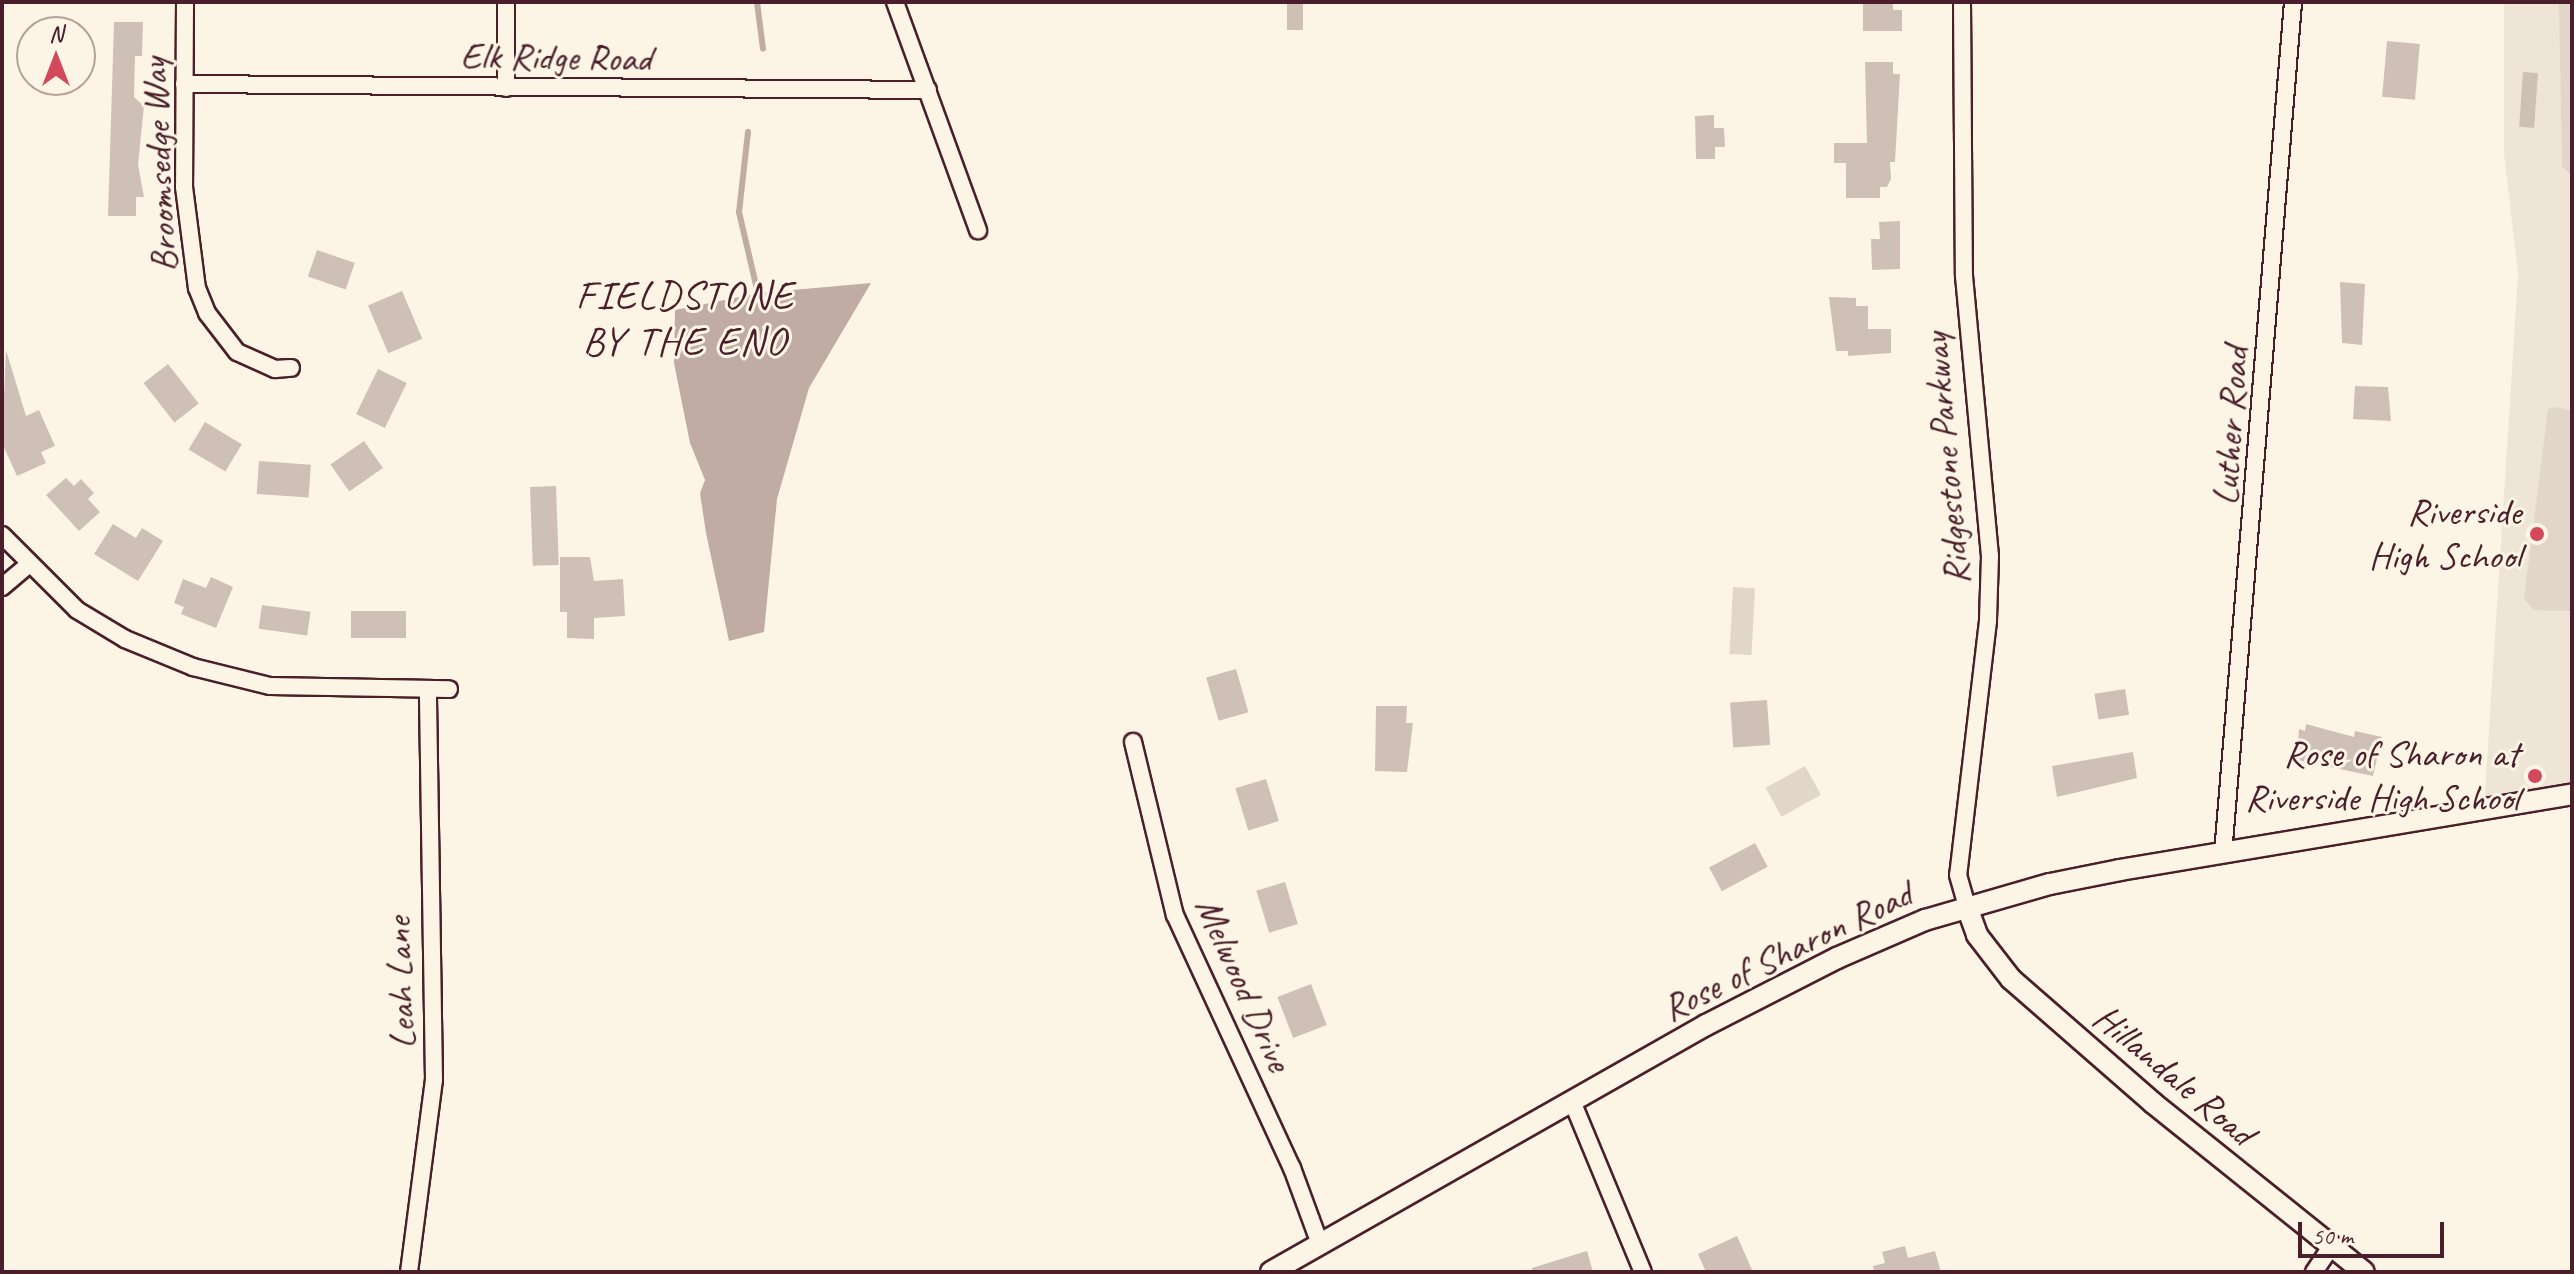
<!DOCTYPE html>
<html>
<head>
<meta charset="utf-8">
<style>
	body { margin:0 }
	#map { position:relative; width:2574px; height:1274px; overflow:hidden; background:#fcf5e5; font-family:Caveat,sans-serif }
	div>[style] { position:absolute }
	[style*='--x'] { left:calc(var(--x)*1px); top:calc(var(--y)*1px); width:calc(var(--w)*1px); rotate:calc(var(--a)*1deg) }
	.built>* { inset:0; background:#eee5d7 }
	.green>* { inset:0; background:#e2d5ca; transform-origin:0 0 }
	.water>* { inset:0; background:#c0aca5 }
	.stream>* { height:6px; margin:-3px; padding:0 3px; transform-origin:3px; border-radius:3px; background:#c0aca5 }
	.building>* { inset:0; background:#cfc0b7; transform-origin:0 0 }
	.roads { filter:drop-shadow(2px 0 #4a1f2b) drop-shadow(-2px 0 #4a1f2b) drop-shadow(0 2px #4a1f2b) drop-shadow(0 -2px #4a1f2b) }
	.minor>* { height:16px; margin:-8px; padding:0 8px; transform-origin:8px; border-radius:8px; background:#fcf5e5 }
	.tertiary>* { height:20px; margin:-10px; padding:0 10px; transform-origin:10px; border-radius:10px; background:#fcf5e5 }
	.dots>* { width:22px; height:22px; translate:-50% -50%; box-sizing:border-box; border:4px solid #fcf5e5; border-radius:50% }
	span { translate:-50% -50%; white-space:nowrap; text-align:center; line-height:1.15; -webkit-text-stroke:6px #fcf5e5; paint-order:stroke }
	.street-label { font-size:38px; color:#4a1f2b }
	.poi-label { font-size:38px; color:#4a1f2b }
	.right { translate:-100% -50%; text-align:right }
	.neighbourhood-label { font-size:40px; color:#4a1f2b; letter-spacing:2px }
	.frame { position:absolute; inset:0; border:4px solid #4a1f2b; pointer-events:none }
	.north { position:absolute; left:16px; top:16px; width:80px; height:80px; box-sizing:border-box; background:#fcf5e5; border:2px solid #b59f9b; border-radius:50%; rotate:0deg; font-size:22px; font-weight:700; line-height:32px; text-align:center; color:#4a1f2b }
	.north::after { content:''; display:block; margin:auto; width:28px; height:36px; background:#d1495b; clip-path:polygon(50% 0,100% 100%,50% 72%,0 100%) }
	.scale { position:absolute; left:2298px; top:1222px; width:146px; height:36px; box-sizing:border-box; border:4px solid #4a1f2b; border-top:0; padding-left:10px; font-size:24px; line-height:28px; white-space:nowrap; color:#4a1f2b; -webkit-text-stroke:6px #fcf5e5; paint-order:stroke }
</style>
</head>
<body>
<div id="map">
	<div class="built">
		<div style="clip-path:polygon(2504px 2px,2572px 2px,2572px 794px,2484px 809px,2518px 275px,2504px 153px)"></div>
	</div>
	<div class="green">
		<div style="clip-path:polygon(2559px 2px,2572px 2px,2572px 176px,2562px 166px)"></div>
		<div style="clip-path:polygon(2557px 407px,2572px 411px,2572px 611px,2534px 610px,2524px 599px,2548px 409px)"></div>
		<div style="left:1733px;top:587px;width:22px;height:67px;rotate:3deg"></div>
		<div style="left:1805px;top:766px;width:33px;height:45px;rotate:61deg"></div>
	</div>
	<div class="water">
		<div style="clip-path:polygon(871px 283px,809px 388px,777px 499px,764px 632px,729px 641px,706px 533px,700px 493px,705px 480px,690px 443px,674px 363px,675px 310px,759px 293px)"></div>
	</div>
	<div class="stream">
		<div style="--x:757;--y:2;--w:47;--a:82.7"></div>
		<div style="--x:748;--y:132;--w:81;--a:96.4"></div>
		<div style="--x:739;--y:212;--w:88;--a:76.9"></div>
	</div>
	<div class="building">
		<div style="left:1287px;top:2px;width:16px;height:28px"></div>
		<div style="clip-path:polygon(1863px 2px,1893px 2px,1893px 10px,1902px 10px,1902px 31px,1863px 31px)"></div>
		<div style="clip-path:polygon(114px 22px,143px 22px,142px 56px,135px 56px,134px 97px,144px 106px,138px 165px,144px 197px,136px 197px,136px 216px,108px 216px)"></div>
		<div style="left:2387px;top:41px;width:33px;height:56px;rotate:5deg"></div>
		<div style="clip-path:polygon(1865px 62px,1893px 62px,1893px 74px,1900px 74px,1895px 162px,1890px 162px,1891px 179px,1887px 187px,1880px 187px,1880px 198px,1846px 198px,1846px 163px,1834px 163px,1834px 143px,1867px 143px)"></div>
		<div style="left:2523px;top:72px;width:15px;height:55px;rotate:4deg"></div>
		<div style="clip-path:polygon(1714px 115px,1714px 128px,1724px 128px,1725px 147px,1715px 147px,1715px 159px,1696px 159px,1695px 116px)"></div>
		<div style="clip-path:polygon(1900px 221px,1900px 269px,1872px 270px,1871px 239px,1880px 239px,1879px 222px)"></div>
		<div style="left:317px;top:250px;width:40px;height:28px;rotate:19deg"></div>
		<div style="clip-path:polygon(2340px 282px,2365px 284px,2362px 345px,2342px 343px)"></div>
		<div style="left:402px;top:291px;width:52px;height:37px;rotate:67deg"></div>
		<div style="clip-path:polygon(1829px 297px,1856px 298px,1856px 306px,1868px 306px,1868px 329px,1891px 329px,1891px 353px,1848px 356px,1848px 351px,1836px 351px)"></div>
		<div style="clip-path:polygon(6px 350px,26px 416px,39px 410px,55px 446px,41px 452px,46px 463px,17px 476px,2px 443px)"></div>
		<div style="left:168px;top:364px;width:50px;height:31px;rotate:52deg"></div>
		<div style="left:378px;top:369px;width:32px;height:50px;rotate:26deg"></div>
		<div style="clip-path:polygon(2355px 386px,2388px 387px,2391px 421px,2353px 419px)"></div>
		<div style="left:205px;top:422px;width:43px;height:32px;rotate:31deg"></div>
		<div style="left:364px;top:441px;width:33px;height:41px;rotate:55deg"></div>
		<div style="left:259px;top:461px;width:52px;height:33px;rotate:4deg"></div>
		<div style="clip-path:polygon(66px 478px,74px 486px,81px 479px,94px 493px,88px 499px,100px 512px,79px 531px,46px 495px)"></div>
		<div style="left:556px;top:486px;width:79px;height:26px;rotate:88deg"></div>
		<div style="clip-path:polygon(113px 524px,136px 538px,142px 528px,163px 541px,138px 581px,94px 554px)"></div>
		<div style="clip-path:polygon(560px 557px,590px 557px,594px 581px,623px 579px,625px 616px,594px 618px,594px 639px,567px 638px,567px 612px,560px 612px)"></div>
		<div style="clip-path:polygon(211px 577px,233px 587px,216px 628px,181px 614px,184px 607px,174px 603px,183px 579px,206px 588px)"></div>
		<div style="left:262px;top:605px;width:49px;height:24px;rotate:8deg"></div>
		<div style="left:406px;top:611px;width:27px;height:55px;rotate:90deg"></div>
		<div style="left:1236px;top:669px;width:45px;height:31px;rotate:74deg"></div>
		<div style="left:2125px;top:689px;width:26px;height:31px;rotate:81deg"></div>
		<div style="left:1767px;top:700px;width:45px;height:37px;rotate:86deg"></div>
		<div style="clip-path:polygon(1376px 706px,1407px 706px,1406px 723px,1413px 723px,1407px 772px,1375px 771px)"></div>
		<div style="clip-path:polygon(2306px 724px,2354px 737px,2355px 731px,2382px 737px,2373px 776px,2297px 760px,2299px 729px,2305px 731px)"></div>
		<div style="clip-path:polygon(2133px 752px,2137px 778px,2057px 797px,2052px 766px)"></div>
		<div style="left:1266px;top:779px;width:44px;height:32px;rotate:73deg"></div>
		<div style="left:1755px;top:843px;width:27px;height:52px;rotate:62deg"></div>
		<div style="left:1285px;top:882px;width:44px;height:30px;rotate:73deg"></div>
		<div style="left:1311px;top:984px;width:44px;height:36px;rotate:69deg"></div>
		<div style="clip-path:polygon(1737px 1236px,1753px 1272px,1706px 1272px,1698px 1254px)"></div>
		<div style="clip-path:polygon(1905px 1246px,1908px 1258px,1935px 1251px,1941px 1272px,1874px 1272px,1873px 1266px,1885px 1263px,1882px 1252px)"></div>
		<div style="clip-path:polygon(1587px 1251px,1593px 1272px,1532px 1272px,1532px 1268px)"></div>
	</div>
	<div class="roads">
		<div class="minor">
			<div style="--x:185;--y:2;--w:185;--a:90.3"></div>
			<div style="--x:184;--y:187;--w:102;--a:82.7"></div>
			<div style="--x:197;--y:288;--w:27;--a:68"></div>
			<div style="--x:207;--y:313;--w:49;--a:52.4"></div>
			<div style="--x:237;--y:352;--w:42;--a:24.1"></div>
			<div style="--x:275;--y:369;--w:16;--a:-4"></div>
			<div style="--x:506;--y:2;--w:86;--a:90"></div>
			<div style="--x:895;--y:2;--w:243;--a:70"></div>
			<div style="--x:1962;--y:2;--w:274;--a:89.6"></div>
			<div style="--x:1964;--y:276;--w:281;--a:84.7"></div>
			<div style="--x:1990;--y:556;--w:65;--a:91.8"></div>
			<div style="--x:1988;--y:621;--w:256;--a:96.7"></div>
			<div style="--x:1958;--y:875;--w:33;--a:74"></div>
			<div style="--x:184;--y:84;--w:744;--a:0.46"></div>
			<div style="--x:2;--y:535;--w:106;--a:45"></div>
			<div style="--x:77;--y:610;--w:56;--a:31.1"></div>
			<div style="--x:125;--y:639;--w:74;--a:22.4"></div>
			<div style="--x:193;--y:667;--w:79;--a:13.9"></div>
			<div style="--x:270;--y:686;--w:179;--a:1"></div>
			<div style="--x:2;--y:587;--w:34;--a:-40"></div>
			<div style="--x:1133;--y:742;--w:178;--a:76.4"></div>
			<div style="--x:1175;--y:915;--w:279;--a:65.2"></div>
			<div style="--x:1292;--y:1168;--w:81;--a:69.8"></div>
			<div style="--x:2223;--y:854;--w:855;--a:-85.3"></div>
			<div style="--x:1572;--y:1101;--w:185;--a:67.5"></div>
			<div style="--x:409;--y:1272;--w:194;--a:-82.6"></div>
			<div style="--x:434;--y:1080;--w:390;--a:-90.9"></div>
			<div style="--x:2314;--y:1272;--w:30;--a:-56"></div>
		</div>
		<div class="tertiary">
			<div style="--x:1967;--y:907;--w:30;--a:70"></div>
			<div style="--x:1977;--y:935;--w:56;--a:52.3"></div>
			<div style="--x:2011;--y:979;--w:189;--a:41.1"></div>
			<div style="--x:2153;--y:1103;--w:270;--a:38.7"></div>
			<div style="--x:1271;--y:1272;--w:500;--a:-29.59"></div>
			<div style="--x:1706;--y:1025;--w:147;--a:-27.1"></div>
			<div style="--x:1837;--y:958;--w:96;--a:-23.4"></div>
			<div style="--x:1925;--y:920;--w:130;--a:-16.1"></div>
			<div style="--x:2050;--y:884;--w:71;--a:-11.3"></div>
			<div style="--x:2120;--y:870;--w:458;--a:-9.5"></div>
		</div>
	</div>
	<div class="dots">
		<div style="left:2537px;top:534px;background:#d1495b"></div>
		<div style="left:2535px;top:776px;background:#d1495b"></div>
	</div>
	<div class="street-label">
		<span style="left:556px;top:57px;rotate:1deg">Elk Ridge Road</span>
		<span style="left:159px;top:165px;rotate:-93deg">Broomsedge Way</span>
		<span style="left:2230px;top:426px;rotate:-86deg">Luther Road</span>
		<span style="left:1946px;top:459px;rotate:-95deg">Ridgestone Parkway</span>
		<span style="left:1787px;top:951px;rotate:-26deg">Rose of Sharon Road</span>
		<span style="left:400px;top:983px;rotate:-92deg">Leah Lane</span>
		<span style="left:1244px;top:984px;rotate:66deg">Melwood Drive</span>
		<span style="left:2174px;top:1075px;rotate:40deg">Hillandale Road</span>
	</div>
	<div class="poi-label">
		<span class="right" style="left:2521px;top:534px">Riverside<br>High School</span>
		<span class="right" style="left:2519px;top:776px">Rose of Sharon at<br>Riverside High School</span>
	</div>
	<div class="neighbourhood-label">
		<span style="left:685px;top:318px">FIELDSTONE<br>BY THE ENO</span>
	</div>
	<div class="frame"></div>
	<div class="north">N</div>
	<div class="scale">50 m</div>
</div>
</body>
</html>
